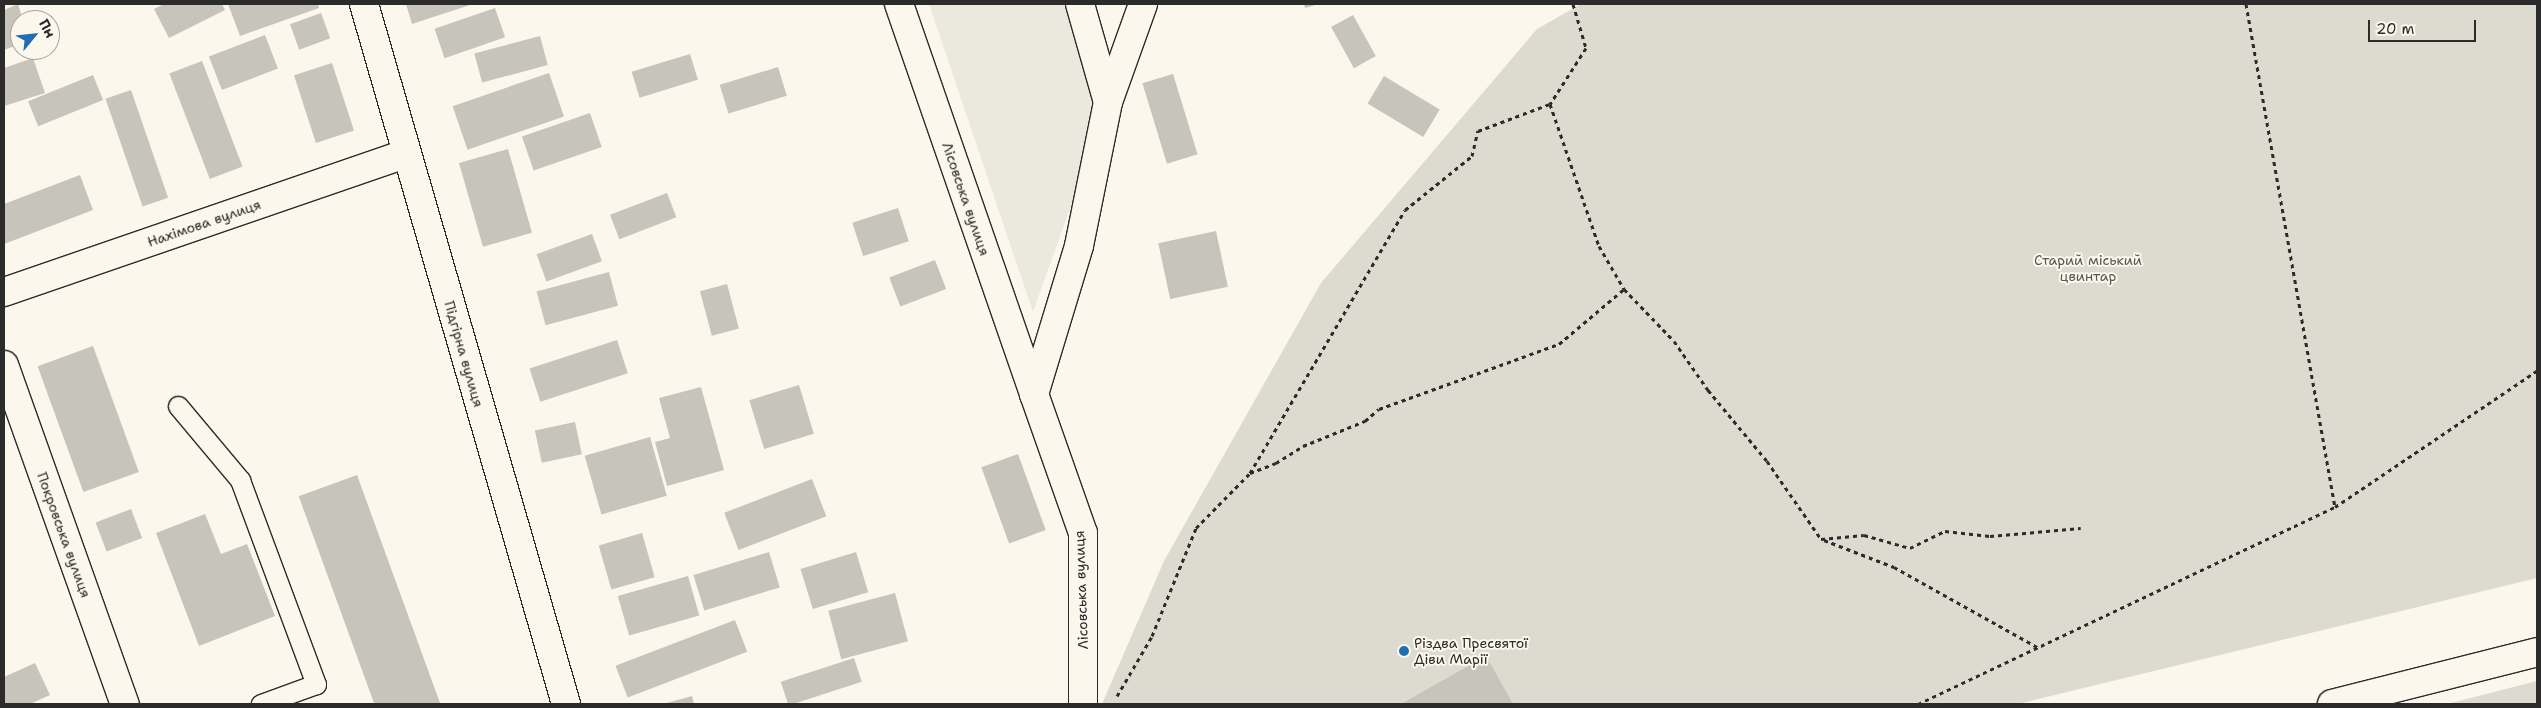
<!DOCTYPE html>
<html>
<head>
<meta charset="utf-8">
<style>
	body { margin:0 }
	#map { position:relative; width:2541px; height:708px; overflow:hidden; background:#fbf7ec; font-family:"Shantell Sans",sans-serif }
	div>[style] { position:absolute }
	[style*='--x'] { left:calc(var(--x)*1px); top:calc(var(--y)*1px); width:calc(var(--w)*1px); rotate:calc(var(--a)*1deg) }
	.built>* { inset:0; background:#ebe8de }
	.green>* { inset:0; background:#dddad0 }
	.building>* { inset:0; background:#c7c4bc; transform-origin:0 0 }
	.path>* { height:3px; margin-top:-1.5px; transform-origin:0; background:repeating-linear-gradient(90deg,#2b2b2b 0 4px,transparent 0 8px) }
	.roads { filter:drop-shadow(1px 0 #2b2b2b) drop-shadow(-1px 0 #2b2b2b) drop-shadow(0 1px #2b2b2b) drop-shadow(0 -1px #2b2b2b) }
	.lane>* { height:19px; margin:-9.5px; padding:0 9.5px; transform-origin:9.5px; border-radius:9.5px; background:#fbf7ec }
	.street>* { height:28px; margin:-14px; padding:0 14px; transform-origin:14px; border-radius:14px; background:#fbf7ec }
	.secondary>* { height:28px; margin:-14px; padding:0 14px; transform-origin:14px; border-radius:14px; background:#fbf7ec }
	.dots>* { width:14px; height:14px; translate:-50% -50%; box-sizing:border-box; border:2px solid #fbf7ec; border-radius:50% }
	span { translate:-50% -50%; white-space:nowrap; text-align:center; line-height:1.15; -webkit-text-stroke:4px #fbf7ec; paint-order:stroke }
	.street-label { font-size:14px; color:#2b2b2b }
	.park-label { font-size:14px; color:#585754 }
	.poi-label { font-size:14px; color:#2b2b2b }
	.left { translate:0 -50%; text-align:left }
	.frame { position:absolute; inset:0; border:5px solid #2b2b2b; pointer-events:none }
	.north { position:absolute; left:10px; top:10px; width:50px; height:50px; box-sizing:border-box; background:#fbf7ec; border:1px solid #a8a59f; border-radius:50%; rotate:62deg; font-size:14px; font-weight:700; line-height:20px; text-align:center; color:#2b2b2b }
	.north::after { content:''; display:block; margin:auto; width:18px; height:22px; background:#1f6fb2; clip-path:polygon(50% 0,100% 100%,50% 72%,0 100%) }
	.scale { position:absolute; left:2368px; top:20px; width:108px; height:22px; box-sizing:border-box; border:2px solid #2b2b2b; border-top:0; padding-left:6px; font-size:15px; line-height:18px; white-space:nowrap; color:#2b2b2b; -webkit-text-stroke:4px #fbf7ec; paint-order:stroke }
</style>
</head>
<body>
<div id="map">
	<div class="built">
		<div style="clip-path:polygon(929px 4px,1068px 4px,1108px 102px,1033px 312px)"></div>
	</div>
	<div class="green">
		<div style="clip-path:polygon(1581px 4px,2537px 4px,2537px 578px,2018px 704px,1102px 704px,1164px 561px,1321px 283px,1537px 29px)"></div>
		<div style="clip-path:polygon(2537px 681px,2537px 704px,2447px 704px)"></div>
	</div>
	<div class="building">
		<div style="clip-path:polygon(18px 4px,23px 20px,20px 20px,20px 44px,4px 50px,4px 10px)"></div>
		<div style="clip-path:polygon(164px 4px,222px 4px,225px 10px,169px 38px,154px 9px)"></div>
		<div style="clip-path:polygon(228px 4px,318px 4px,319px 8px,240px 36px)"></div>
		<div style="clip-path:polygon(406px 4px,473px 4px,412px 24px)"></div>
		<div style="clip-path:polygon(1304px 4px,1319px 4px,1305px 8px)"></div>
		<div style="left:495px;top:8px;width:31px;height:64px;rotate:71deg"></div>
		<div style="left:321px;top:13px;width:27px;height:33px;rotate:70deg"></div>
		<div style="left:1353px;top:15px;width:47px;height:25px;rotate:61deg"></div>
		<div style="left:265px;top:35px;width:36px;height:60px;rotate:69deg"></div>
		<div style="left:540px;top:36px;width:30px;height:68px;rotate:75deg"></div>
		<div style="left:690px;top:54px;width:27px;height:61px;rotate:73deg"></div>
		<div style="clip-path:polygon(33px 58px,45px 93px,4px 106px,4px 68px)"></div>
		<div style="left:202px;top:61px;width:113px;height:35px;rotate:69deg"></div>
		<div style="left:332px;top:63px;width:71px;height:40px;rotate:72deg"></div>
		<div style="left:778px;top:67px;width:30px;height:61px;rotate:73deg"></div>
		<div style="left:549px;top:73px;width:46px;height:102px;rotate:71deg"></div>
		<div style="left:1173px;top:74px;width:84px;height:32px;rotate:73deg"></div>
		<div style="left:93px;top:75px;width:27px;height:70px;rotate:68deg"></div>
		<div style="left:1384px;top:76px;width:65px;height:32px;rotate:31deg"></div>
		<div style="left:131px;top:90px;width:114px;height:27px;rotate:71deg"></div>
		<div style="left:590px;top:113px;width:36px;height:72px;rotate:71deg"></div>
		<div style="left:508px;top:149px;width:87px;height:51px;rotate:74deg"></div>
		<div style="clip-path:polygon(80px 175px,93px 210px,4px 244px,4px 204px)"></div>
		<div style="left:667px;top:193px;width:26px;height:61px;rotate:69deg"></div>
		<div style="left:898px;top:208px;width:35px;height:48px;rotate:72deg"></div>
		<div style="left:1216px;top:231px;width:57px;height:59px;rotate:78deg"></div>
		<div style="left:592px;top:234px;width:29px;height:59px;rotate:70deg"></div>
		<div style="left:935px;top:260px;width:31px;height:49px;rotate:69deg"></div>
		<div style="left:609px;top:272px;width:35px;height:75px;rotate:75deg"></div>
		<div style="left:727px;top:284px;width:46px;height:28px;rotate:75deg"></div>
		<div style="left:617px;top:340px;width:35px;height:92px;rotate:72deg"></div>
		<div style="left:93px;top:346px;width:134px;height:59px;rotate:70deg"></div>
		<div style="left:799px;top:385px;width:51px;height:52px;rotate:73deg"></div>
		<div style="clip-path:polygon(701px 387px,724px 470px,667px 486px,655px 442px,670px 438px,659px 398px)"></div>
		<div style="left:575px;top:422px;width:33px;height:41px;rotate:78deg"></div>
		<div style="left:650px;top:437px;width:61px;height:68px;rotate:74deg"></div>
		<div style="left:1018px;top:454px;width:81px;height:39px;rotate:70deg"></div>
		<div style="left:357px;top:475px;width:244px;height:62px;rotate:70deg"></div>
		<div style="left:812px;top:479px;width:40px;height:94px;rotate:69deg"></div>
		<div style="left:131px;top:509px;width:31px;height:38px;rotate:69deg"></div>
		<div style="clip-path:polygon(205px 514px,221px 554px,247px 544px,275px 616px,199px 646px,156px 533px)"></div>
		<div style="left:642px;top:533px;width:46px;height:45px;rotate:74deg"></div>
		<div style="left:769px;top:552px;width:37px;height:79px;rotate:73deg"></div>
		<div style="left:856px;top:552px;width:42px;height:58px;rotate:73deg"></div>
		<div style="left:688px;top:576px;width:41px;height:73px;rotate:74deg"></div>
		<div style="left:895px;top:593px;width:50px;height:69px;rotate:75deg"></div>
		<div style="left:735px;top:620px;width:34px;height:128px;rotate:69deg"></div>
		<div style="clip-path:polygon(1486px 656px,1513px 704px,1401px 704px)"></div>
		<div style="left:854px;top:658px;width:25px;height:77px;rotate:72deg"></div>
		<div style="clip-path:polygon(35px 663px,50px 695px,30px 704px,4px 704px,4px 677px)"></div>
		<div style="clip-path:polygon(692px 696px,694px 704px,663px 704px)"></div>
	</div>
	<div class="path">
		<div style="--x:1573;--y:4;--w:46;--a:73.5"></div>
		<div style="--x:1586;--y:48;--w:67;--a:122.7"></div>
		<div style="--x:1550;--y:104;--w:150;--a:71"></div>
		<div style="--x:1599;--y:246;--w:50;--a:59.8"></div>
		<div style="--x:1624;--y:289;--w:72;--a:46.1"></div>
		<div style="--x:1674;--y:341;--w:60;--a:55.2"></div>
		<div style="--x:1708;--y:390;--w:92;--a:50.3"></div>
		<div style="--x:1767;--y:461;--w:95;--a:55.3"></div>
		<div style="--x:1821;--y:539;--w:43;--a:-5.3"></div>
		<div style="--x:1864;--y:535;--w:48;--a:15.8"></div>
		<div style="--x:1910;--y:548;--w:39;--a:-26"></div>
		<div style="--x:1945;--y:531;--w:45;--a:6.3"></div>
		<div style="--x:1990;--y:536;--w:91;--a:-5"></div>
		<div style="--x:2246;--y:4;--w:511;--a:79.97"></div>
		<div style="--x:1250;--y:473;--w:28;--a:-21"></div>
		<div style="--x:1276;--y:463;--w:32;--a:-32"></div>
		<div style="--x:1303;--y:446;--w:67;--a:-22"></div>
		<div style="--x:1365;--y:421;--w:18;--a:-41"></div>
		<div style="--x:1379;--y:409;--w:191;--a:-19.9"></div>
		<div style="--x:1559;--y:344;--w:85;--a:-40.2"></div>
		<div style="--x:1824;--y:540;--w:75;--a:21.1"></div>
		<div style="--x:1894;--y:567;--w:164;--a:29.2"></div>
		<div style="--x:1117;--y:696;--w:69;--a:-59.7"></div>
		<div style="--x:1152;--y:636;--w:117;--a:-67.8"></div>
		<div style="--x:1196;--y:528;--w:77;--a:-45.5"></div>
		<div style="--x:1250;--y:473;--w:305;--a:-59.5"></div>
		<div style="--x:1405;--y:210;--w:86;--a:-38.9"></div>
		<div style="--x:1472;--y:156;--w:26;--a:-77"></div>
		<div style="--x:1478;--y:131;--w:77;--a:-20.6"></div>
		<div style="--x:1918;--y:704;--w:461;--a:-25.3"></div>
		<div style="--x:2335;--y:507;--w:244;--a:-34"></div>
	</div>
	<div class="roads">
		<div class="lane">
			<div style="--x:178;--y:406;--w:97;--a:50"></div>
			<div style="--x:240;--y:480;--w:218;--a:69.6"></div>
			<div style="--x:316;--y:684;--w:59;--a:160"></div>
		</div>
		<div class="street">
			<div style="--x:364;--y:4;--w:729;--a:73.9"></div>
			<div style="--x:899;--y:4;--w:413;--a:70.9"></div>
			<div style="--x:1080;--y:4;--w:102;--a:74.1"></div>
			<div style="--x:1108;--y:102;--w:147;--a:101.4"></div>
			<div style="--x:1079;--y:246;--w:155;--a:106.9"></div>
			<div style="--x:1034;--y:394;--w:147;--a:70.6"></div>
			<div style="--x:1083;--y:533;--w:171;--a:90"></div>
			<div style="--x:1108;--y:102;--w:104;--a:-70.3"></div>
			<div style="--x:4;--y:292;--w:424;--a:-19"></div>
		</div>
		<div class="secondary">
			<div style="--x:4;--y:365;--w:360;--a:70.4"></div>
			<div style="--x:2332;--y:704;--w:211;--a:-14.2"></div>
		</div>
	</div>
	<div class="dots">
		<div style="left:1404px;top:651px;background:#1f6fb2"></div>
	</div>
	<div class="street-label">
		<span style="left:966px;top:199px;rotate:71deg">Лісовська вулиця</span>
		<span style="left:204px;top:223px;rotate:-19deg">Нахімова вулиця</span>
		<span style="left:464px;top:354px;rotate:74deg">Підгірна вулиця</span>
		<span style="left:64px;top:535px;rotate:70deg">Покровська вулиця</span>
		<span style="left:1081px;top:590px;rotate:-92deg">Лісовська вулиця</span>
	</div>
	<div class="park-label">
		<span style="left:2088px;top:268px">Старий міський<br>цвинтар</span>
	</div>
	<div class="poi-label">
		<span class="left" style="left:1414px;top:651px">Різдва Пресвятої<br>Діви Марії</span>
	</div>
	<div class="frame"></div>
	<div class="north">Пн</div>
	<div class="scale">20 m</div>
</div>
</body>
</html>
